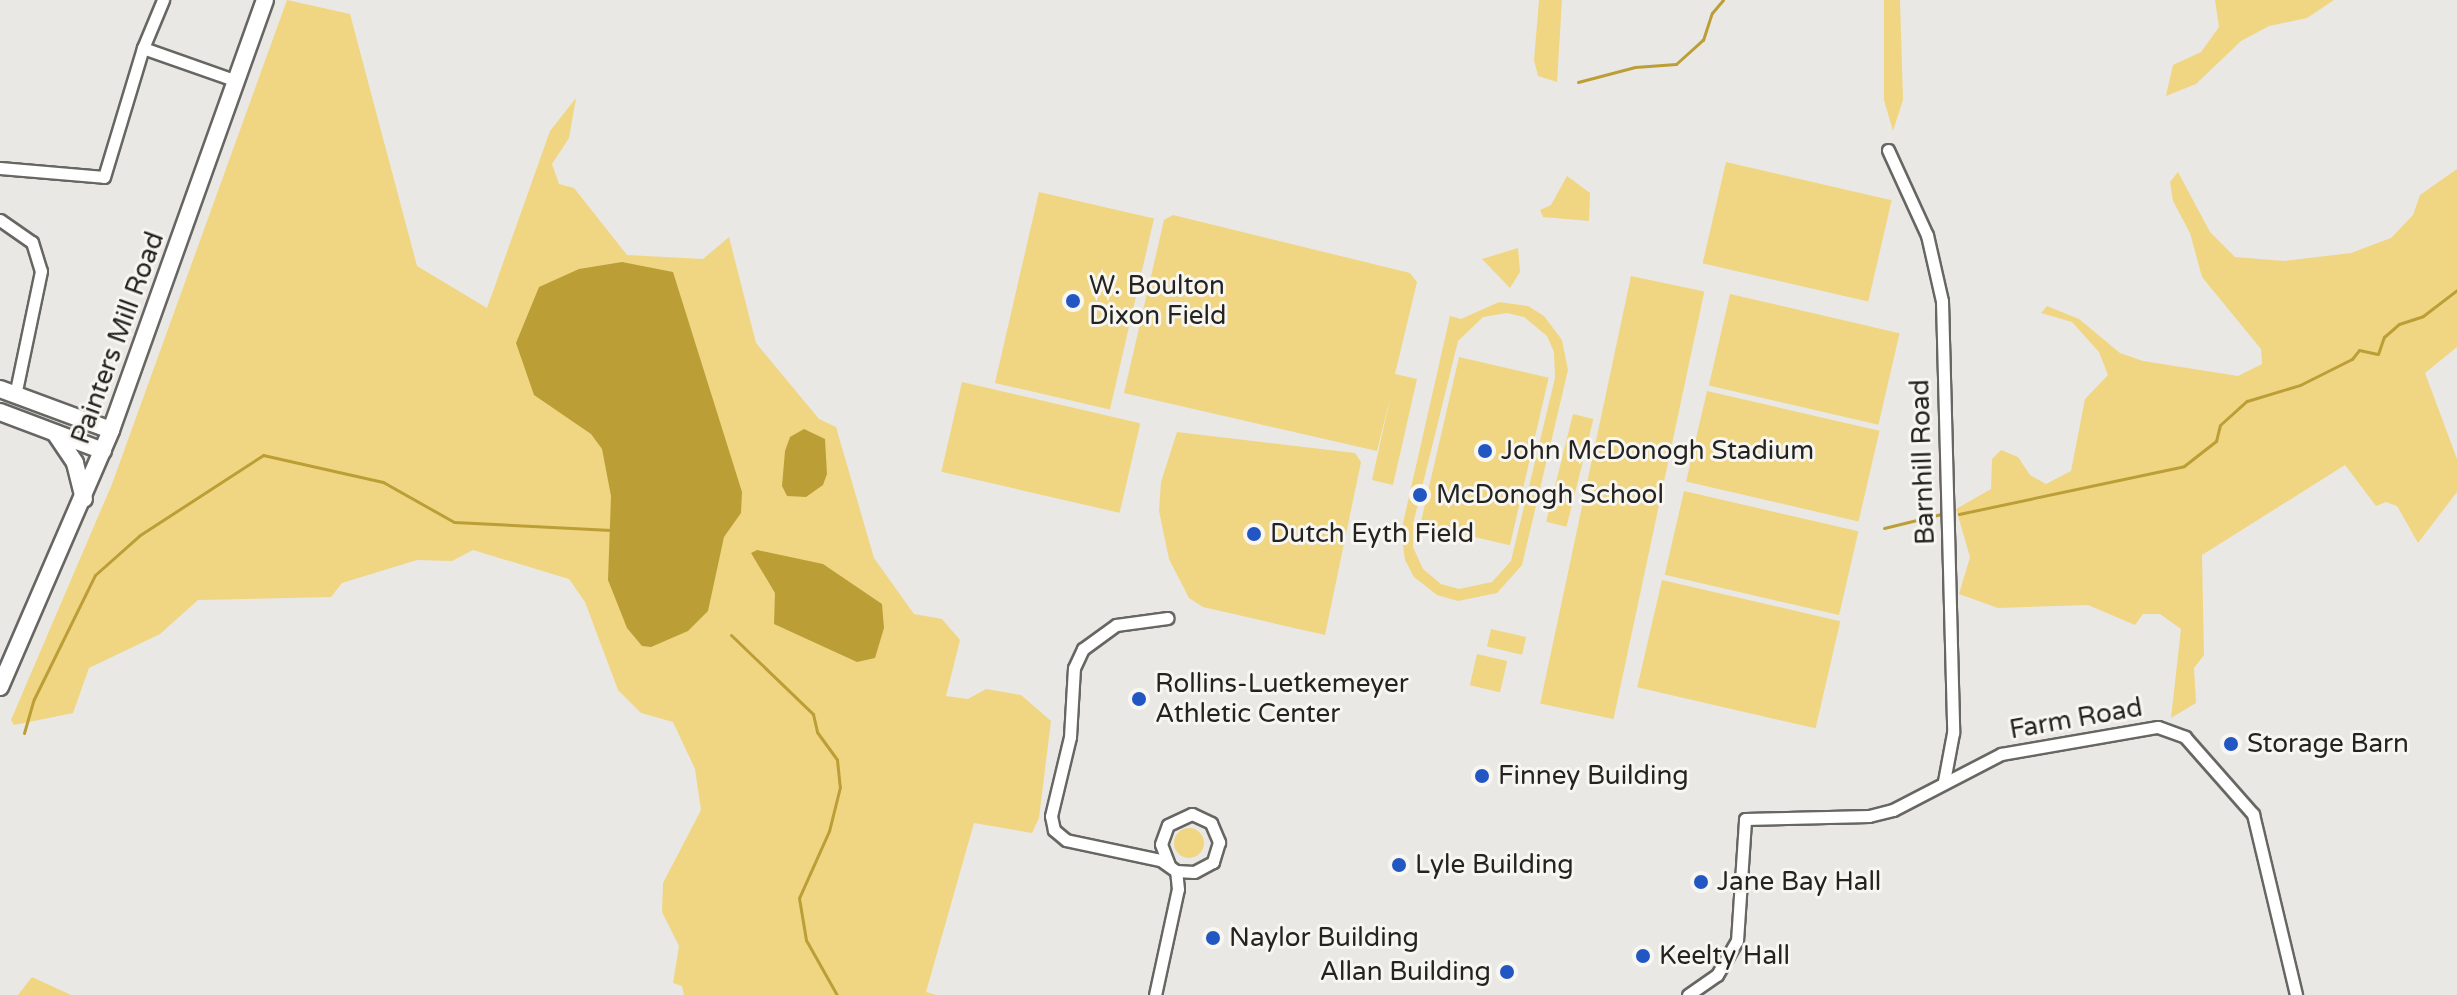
<!DOCTYPE html>
<html>
<head>
<meta charset="utf-8">
<style>
	body { margin:0 }
	#map { position:relative; width:2457px; height:995px; overflow:hidden; background:#eae8e4; font-family:"Varela Round",sans-serif }
	div>[style] { position:absolute }
	[style*='--x'] { left:calc(var(--x)*1px); top:calc(var(--y)*1px); width:calc(var(--w)*1px); rotate:calc(var(--a)*1deg) }
	.green>* { inset:0; background:#f0d682; transform-origin:0 0 }
	.round { border-radius:50% }
	.water>* { inset:0; background:#bc9e37 }
	.stream>* { height:3px; margin:-1.5px; padding:0 1.5px; transform-origin:1.5px; border-radius:1.5px; background:#bc9e37 }
	.roads { filter:drop-shadow(2px 0 #676663) drop-shadow(-2px 0 #676663) drop-shadow(0 2px #676663) drop-shadow(0 -2px #676663) }
	.street>* { height:11px; margin:-5.5px; padding:0 5.5px; transform-origin:5.5px; border-radius:5.5px; background:#fff }
	.secondary>* { height:16px; margin:-8px; padding:0 8px; transform-origin:8px; border-radius:8px; background:#fff }
	.dots>* { width:22px; height:22px; translate:-50% -50%; box-sizing:border-box; border:4px solid #f7f6f1; border-radius:50% }
	span { translate:-50% -50%; white-space:nowrap; text-align:center; line-height:1.15; -webkit-text-stroke:6px #f7f6f1; paint-order:stroke }
	.poi-label { font-size:26px; color:#242322 }
	.left { translate:0 -50%; text-align:left }
	.right { translate:-100% -50%; text-align:right }
	.street-label { font-size:26px; color:#242322 }
</style>
</head>
<body>
<div id="map">
	<div class="green">
		<div style="clip-path:polygon(287px 0,350px 14px,417px 266px,487px 308px,550px 131px,576px 98px,569px 138px,552px 164px,559px 184px,574px 188px,627px 255px,703px 259px,729px 237px,756px 343px,819px 419px,836px 427px,874px 558px,914px 614px,942px 619px,960px 640px,946px 696px,968px 699px,986px 689px,1021px 695px,1051px 721px,1039px 818px,1032px 833px,974px 823px,926px 992px,936px 995px,684px 995px,682px 986px,673px 983px,679px 946px,662px 912px,663px 883px,701px 810px,695px 769px,673px 722px,641px 713px,618px 690px,585px 602px,569px 579px,473px 550px,452px 561px,417px 560px,342px 583px,331px 597px,198px 600px,160px 634px,89px 668px,73px 713px,14px 725px,11px 720px,112px 484px)"></div>
		<div style="clip-path:polygon(1539px 0,1562px 0,1557px 82px,1538px 76px,1534px 60px)"></div>
		<div style="clip-path:polygon(1884px 0,1900px 0,1903px 100px,1893px 131px,1884px 100px)"></div>
		<div style="clip-path:polygon(2215px 0,2334px 0,2307px 18px,2269px 26px,2241px 41px,2196px 84px,2166px 96px,2173px 65px,2201px 52px,2219px 27px)"></div>
		<div style="left:1726px;top:162px;width:170px;height:104px;rotate:13deg"></div>
		<div style="clip-path:polygon(2457px 169px,2457px 347px,2425px 373px,2457px 459px,2457px 492px,2418px 543px,2397px 506px,2386px 502px,2376px 506px,2345px 465px,2202px 555px,2204px 655px,2194px 668px,2196px 703px,2171px 718px,2181px 629px,2160px 614px,2143px 614px,2135px 625px,2088px 605px,1998px 608px,1959px 594px,1970px 557px,1956px 509px,1991px 489px,1992px 459px,2001px 450px,2018px 457px,2030px 475px,2046px 484px,2071px 471px,2085px 399px,2108px 375px,2099px 352px,2072px 322px,2041px 313px,2047px 306px,2079px 319px,2120px 353px,2143px 361px,2238px 376px,2262px 364px,2261px 349px,2202px 277px,2190px 233px,2173px 201px,2170px 182px,2178px 172px,2210px 232px,2235px 257px,2284px 261px,2351px 253px,2391px 238px,2413px 215px,2420px 195px)"></div>
		<div style="clip-path:polygon(1567px 176px,1590px 193px,1589px 221px,1543px 217px,1540px 210px,1551px 205px)"></div>
		<div style="left:1039px;top:192px;width:118px;height:196px;rotate:13deg"></div>
		<div style="clip-path:polygon(1173px 215px,1410px 273px,1417px 282px,1395px 374px,1417px 379px,1393px 485px,1372px 480px,1391px 394px,1377px 451px,1124px 393px,1164px 220px)"></div>
		<div style="clip-path:polygon(1518px 248px,1520px 272px,1510px 288px,1482px 259px)"></div>
		<div style="left:1631px;top:276px;width:75px;height:437px;rotate:12deg"></div>
		<div style="left:1730px;top:294px;width:174px;height:94px;rotate:13deg"></div>
		<div style="clip-path:polygon(evenodd,1499px 302px,1528px 306px,1544px 316px,1562px 340px,1568px 370px,1522px 565px,1497px 593px,1458px 601px,1437px 595px,1414px 577px,1405px 560px,1401px 532px,1450px 316px,1461px 319px,1499px 302px,1507px 313px,1524px 317px,1547px 336px,1554px 352px,1555px 378px,1511px 561px,1492px 582px,1459px 589px,1441px 584px,1423px 569px,1413px 547px,1413px 524px,1458px 341px,1483px 317px,1507px 313px)"></div>
		<div style="left:1459px;top:357px;width:92px;height:172px;rotate:13deg"></div>
		<div style="left:962px;top:382px;width:183px;height:92px;rotate:13deg"></div>
		<div style="left:1707px;top:391px;width:177px;height:93px;rotate:13deg"></div>
		<div style="left:1573px;top:414px;width:21px;height:111px;rotate:14deg"></div>
		<div style="clip-path:polygon(1177px 432px,1355px 453px,1361px 462px,1325px 635px,1203px 607px,1189px 598px,1169px 559px,1159px 511px,1161px 482px)"></div>
		<div style="left:1684px;top:491px;width:179px;height:86px;rotate:13deg"></div>
		<div style="left:1662px;top:580px;width:183px;height:110px;rotate:13deg"></div>
		<div style="left:1491px;top:629px;width:36px;height:18px;rotate:13deg"></div>
		<div style="left:1477px;top:654px;width:31px;height:32px;rotate:13deg"></div>
		<div class="round" style="left:1174px;top:828px;width:30px;height:30px"></div>
		<div style="clip-path:polygon(32px 977px,71px 995px,18px 995px)"></div>
	</div>
	<div class="water">
		<div style="clip-path:polygon(622px 262px,673px 272px,742px 492px,741px 513px,724px 537px,708px 611px,688px 631px,651px 647px,642px 646px,627px 628px,608px 580px,611px 496px,602px 449px,591px 434px,534px 395px,516px 343px,539px 287px,579px 269px)"></div>
		<div style="clip-path:polygon(804px 429px,825px 439px,827px 474px,823px 485px,806px 497px,787px 496px,782px 486px,785px 451px,790px 437px)"></div>
		<div style="clip-path:polygon(757px 550px,823px 564px,882px 604px,884px 628px,875px 658px,857px 662px,774px 624px,775px 593px,751px 553px)"></div>
	</div>
	<div class="stream">
		<div style="--x:1578;--y:82;--w:59;--a:-14.7"></div>
		<div style="--x:1635;--y:67;--w:41;--a:-4.2"></div>
		<div style="--x:1676;--y:64;--w:36;--a:-42"></div>
		<div style="--x:1703;--y:40;--w:28;--a:-72"></div>
		<div style="--x:1712;--y:13;--w:17;--a:-50"></div>
		<div style="--x:1959;--y:514;--w:230;--a:-12"></div>
		<div style="--x:2184;--y:466;--w:41;--a:-38"></div>
		<div style="--x:2216;--y:441;--w:16;--a:-76"></div>
		<div style="--x:2220;--y:425;--w:36;--a:-42"></div>
		<div style="--x:2247;--y:401;--w:55;--a:-16.8"></div>
		<div style="--x:2300;--y:385;--w:58;--a:-26.6"></div>
		<div style="--x:2352;--y:359;--w:11;--a:-52"></div>
		<div style="--x:2359;--y:350;--w:19;--a:12"></div>
		<div style="--x:2378;--y:354;--w:18;--a:-71"></div>
		<div style="--x:2384;--y:337;--w:20;--a:-41"></div>
		<div style="--x:2399;--y:324;--w:25;--a:-18"></div>
		<div style="--x:2423;--y:316;--w:43;--a:-37.4"></div>
		<div style="--x:1884;--y:528;--w:59;--a:-13.8"></div>
		<div style="--x:731;--y:635;--w:114;--a:43.9"></div>
		<div style="--x:813;--y:714;--w:18;--a:77"></div>
		<div style="--x:817;--y:732;--w:34;--a:54"></div>
		<div style="--x:837;--y:760;--w:27;--a:84"></div>
		<div style="--x:840;--y:787;--w:45;--a:104"></div>
		<div style="--x:829;--y:831;--w:73;--a:114.1"></div>
		<div style="--x:799;--y:898;--w:43;--a:80.5"></div>
		<div style="--x:806;--y:940;--w:63;--a:60.6"></div>
		<div style="--x:24;--y:733;--w:35;--a:-74"></div>
		<div style="--x:34;--y:699;--w:138;--a:-63.8"></div>
		<div style="--x:95;--y:575;--w:60;--a:-41.6"></div>
		<div style="--x:140;--y:535;--w:147;--a:-33"></div>
		<div style="--x:263;--y:455;--w:123;--a:12.7"></div>
		<div style="--x:383;--y:482;--w:81;--a:29.4"></div>
		<div style="--x:454;--y:522;--w:157;--a:2.9"></div>
	</div>
	<div class="roads">
		<div class="street">
			<div style="--x:143;--y:48;--w:52;--a:-67.4"></div>
			<div style="--x:1888;--y:150;--w:94;--a:65.4"></div>
			<div style="--x:1927;--y:235;--w:68;--a:77.2"></div>
			<div style="--x:1942;--y:301;--w:432;--a:88.5"></div>
			<div style="--x:1953;--y:733;--w:49;--a:100.6"></div>
			<div style="--x:0;--y:168;--w:104;--a:4.9"></div>
			<div style="--x:104;--y:177;--w:135;--a:-73.2"></div>
			<div style="--x:143;--y:48;--w:96;--a:19.4"></div>
			<div style="--x:0;--y:220;--w:39;--a:35"></div>
			<div style="--x:32;--y:242;--w:30;--a:73"></div>
			<div style="--x:41;--y:271;--w:127;--a:101.8"></div>
			<div style="--x:1169;--y:865;--w:22;--a:-111"></div>
			<div style="--x:1161;--y:844;--w:20;--a:-70"></div>
			<div style="--x:1168;--y:825;--w:26;--a:-25"></div>
			<div style="--x:1192;--y:814;--w:21;--a:25"></div>
			<div style="--x:1211;--y:823;--w:21;--a:67"></div>
			<div style="--x:1219;--y:842;--w:21;--a:107"></div>
			<div style="--x:1213;--y:862;--w:21;--a:152"></div>
			<div style="--x:1194;--y:872;--w:18;--a:-177"></div>
			<div style="--x:1155;--y:995;--w:108;--a:-77.8"></div>
			<div style="--x:1178;--y:889;--w:18;--a:-96"></div>
			<div style="--x:1176;--y:871;--w:19;--a:-145"></div>
			<div style="--x:1160;--y:860;--w:96;--a:-168"></div>
			<div style="--x:1066;--y:840;--w:16;--a:-140"></div>
			<div style="--x:1054;--y:830;--w:14;--a:-102"></div>
			<div style="--x:1051;--y:816;--w:81;--a:-76.5"></div>
			<div style="--x:1070;--y:737;--w:69;--a:-86.7"></div>
			<div style="--x:1074;--y:668;--w:21;--a:-65"></div>
			<div style="--x:1083;--y:649;--w:41;--a:-36"></div>
			<div style="--x:1116;--y:625;--w:52;--a:-7.7"></div>
			<div style="--x:1688;--y:995;--w:35;--a:-35"></div>
			<div style="--x:1717;--y:975;--w:39;--a:-60"></div>
			<div style="--x:1737;--y:941;--w:122;--a:-86.2"></div>
			<div style="--x:1745;--y:819;--w:124;--a:-1.4"></div>
			<div style="--x:1869;--y:816;--w:25;--a:-14"></div>
			<div style="--x:1893;--y:810;--w:122;--a:-27.4"></div>
			<div style="--x:2001;--y:754;--w:159;--a:-9.8"></div>
			<div style="--x:2158;--y:727;--w:29;--a:20"></div>
			<div style="--x:2185;--y:737;--w:103;--a:48.6"></div>
			<div style="--x:2253;--y:814;--w:186;--a:76.6"></div>
		</div>
		<div class="secondary">
			<div style="--x:0;--y:389;--w:118;--a:20.3"></div>
			<div style="--x:0;--y:412;--w:110;--a:20.7"></div>
			<div style="--x:55;--y:433;--w:36;--a:56"></div>
			<div style="--x:75;--y:463;--w:37;--a:76"></div>
			<div style="--x:0;--y:687;--w:280;--a:-66.6"></div>
			<div style="--x:111;--y:430;--w:457;--a:-70.3"></div>
		</div>
	</div>
	<div class="dots">
		<div style="left:1073px;top:301px;background:#2156c3"></div>
		<div style="left:1485px;top:451px;background:#2156c3"></div>
		<div style="left:1420px;top:495px;background:#2156c3"></div>
		<div style="left:1254px;top:534px;background:#2156c3"></div>
		<div style="left:1139px;top:699px;background:#2156c3"></div>
		<div style="left:2231px;top:744px;background:#2156c3"></div>
		<div style="left:1482px;top:776px;background:#2156c3"></div>
		<div style="left:1399px;top:865px;background:#2156c3"></div>
		<div style="left:1701px;top:882px;background:#2156c3"></div>
		<div style="left:1213px;top:938px;background:#2156c3"></div>
		<div style="left:1643px;top:956px;background:#2156c3"></div>
		<div style="left:1507px;top:972px;background:#2156c3"></div>
	</div>
	<div class="poi-label">
		<span class="left" style="left:1089px;top:301px">W. Boulton<br>Dixon Field</span>
		<span class="left" style="left:1501px;top:451px">John McDonogh Stadium</span>
		<span class="left" style="left:1436px;top:495px">McDonogh School</span>
		<span class="left" style="left:1270px;top:534px">Dutch Eyth Field</span>
		<span class="left" style="left:1155px;top:699px">Rollins-Luetkemeyer<br>Athletic Center</span>
		<span class="left" style="left:2247px;top:744px">Storage Barn</span>
		<span class="left" style="left:1498px;top:776px">Finney Building</span>
		<span class="left" style="left:1415px;top:865px">Lyle Building</span>
		<span class="left" style="left:1717px;top:882px">Jane Bay Hall</span>
		<span class="left" style="left:1229px;top:938px">Naylor Building</span>
		<span class="left" style="left:1659px;top:956px">Keelty Hall</span>
		<span class="right" style="left:1491px;top:972px">Allan Building</span>
	</div>
	<div class="street-label">
		<span style="left:118px;top:338px;rotate:-70deg">Painters Mill Road</span>
		<span style="left:1923px;top:462px;rotate:-92deg">Barnhill Road</span>
		<span style="left:2076px;top:719px;rotate:-10deg">Farm Road</span>
	</div>
</div>
</body>
</html>
